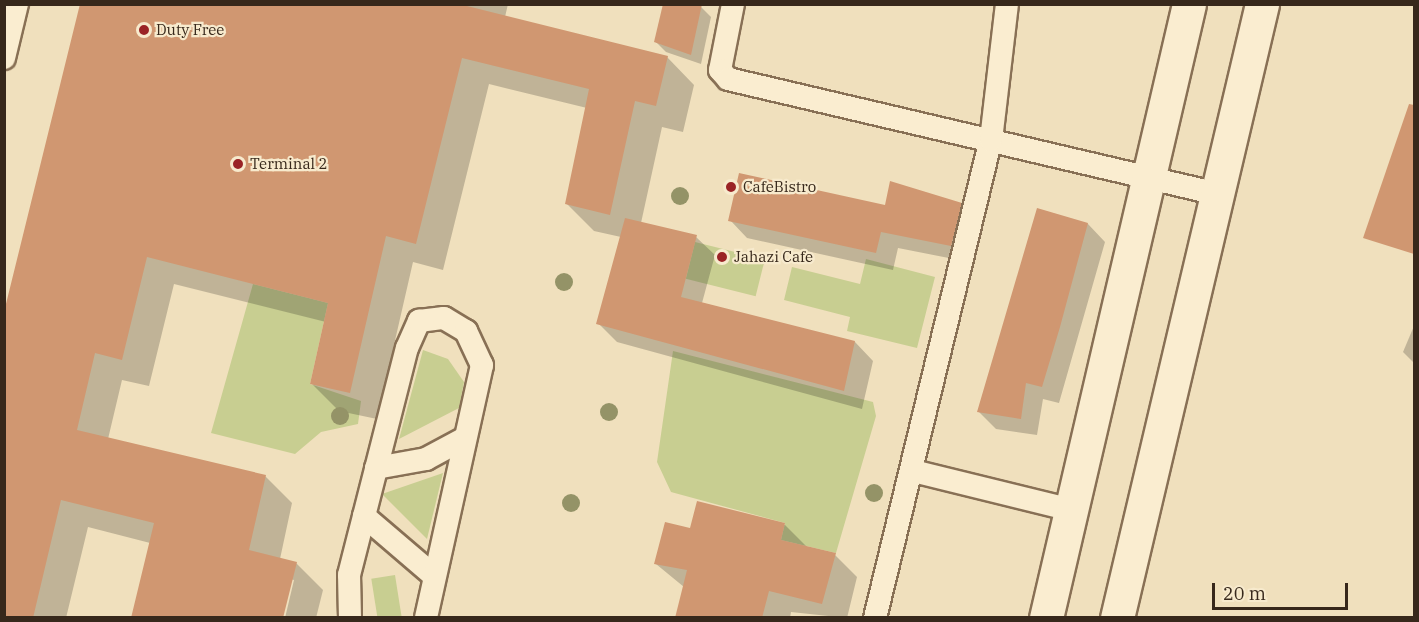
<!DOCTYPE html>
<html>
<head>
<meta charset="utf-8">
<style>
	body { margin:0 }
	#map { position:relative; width:1419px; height:622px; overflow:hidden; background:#f0e0bd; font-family:"IBM Plex Serif",serif }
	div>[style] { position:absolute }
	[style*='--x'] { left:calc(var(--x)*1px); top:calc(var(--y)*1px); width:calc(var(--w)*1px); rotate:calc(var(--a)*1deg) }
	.green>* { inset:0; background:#c8ce91; transform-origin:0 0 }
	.shadow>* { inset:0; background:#0003 }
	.building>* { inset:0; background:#d09771 }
	.roads { filter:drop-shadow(2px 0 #887055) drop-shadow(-2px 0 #887055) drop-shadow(0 2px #887055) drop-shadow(0 -2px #887055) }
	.lane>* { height:22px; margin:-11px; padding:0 11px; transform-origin:11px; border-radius:11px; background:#faedd0 }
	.street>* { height:33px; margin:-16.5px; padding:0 16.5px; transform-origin:16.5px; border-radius:16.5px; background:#faedd0 }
	.trees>* { width:18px; height:18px; margin:-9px; border-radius:50%; background:#949367 }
	.dots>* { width:16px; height:16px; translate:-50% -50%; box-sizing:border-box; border:3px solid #f7eacd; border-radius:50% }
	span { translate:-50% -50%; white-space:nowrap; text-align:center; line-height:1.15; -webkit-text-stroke:4.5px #f7eacd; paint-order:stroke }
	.poi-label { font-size:15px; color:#37281b }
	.left { translate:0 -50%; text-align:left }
	.frame { position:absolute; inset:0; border:6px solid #37281b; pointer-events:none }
	.scale { position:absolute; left:1212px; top:583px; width:136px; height:27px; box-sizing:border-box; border:3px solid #37281b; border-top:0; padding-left:8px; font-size:18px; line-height:21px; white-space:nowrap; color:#37281b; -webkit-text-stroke:4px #f7eacd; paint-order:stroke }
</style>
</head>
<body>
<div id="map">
	<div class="green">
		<div style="left:695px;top:242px;width:72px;height:38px;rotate:14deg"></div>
		<div style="clip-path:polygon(866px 259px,935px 277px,917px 348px,847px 331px,850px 317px,784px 300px,792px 267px,860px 284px)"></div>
		<div style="clip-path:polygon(253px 284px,328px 303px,310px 384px,361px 401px,358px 424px,321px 432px,295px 454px,211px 433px)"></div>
		<div style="clip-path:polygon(423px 350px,448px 359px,464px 382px,459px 408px,399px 439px)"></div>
		<div style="clip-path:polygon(673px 351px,873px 402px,876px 416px,836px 553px,781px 540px,785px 523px,671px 492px,657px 462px)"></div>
		<div style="clip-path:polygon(443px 473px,427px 539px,382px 494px)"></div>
		<div style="left:395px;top:575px;width:43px;height:24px;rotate:81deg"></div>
	</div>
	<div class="shadow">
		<div style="clip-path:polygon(83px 4px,508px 4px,505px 17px,667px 57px,694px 85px,683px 132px,662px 127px,641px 223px,696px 237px,715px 255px,702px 303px,855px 342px,873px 361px,862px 409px,617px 342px,598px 323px,621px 237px,594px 231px,567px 204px,587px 108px,489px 84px,443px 270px,413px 262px,377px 419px,339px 411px,312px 384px,326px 322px,174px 284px,149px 386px,122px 380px,108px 439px,265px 476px,292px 503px,280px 559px,296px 563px,323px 590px,316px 618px,285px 618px,294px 580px,88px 527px,66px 618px,4px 618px)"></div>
		<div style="clip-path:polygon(701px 7px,711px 17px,701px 64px,666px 52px,656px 42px)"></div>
		<div style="clip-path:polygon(891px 183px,961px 204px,978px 222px,969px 262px,898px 248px,893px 270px,747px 238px,730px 220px,886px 207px)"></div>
		<div style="clip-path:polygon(1038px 209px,1088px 224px,1105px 242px,1059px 403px,1043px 399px,1037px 435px,996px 429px,979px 412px)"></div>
		<div style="clip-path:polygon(1414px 326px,1414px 363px,1403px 352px)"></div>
		<div style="clip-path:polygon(698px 503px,785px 525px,808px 548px,835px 555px,857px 577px,847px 618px,791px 612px,790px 618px,677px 618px,684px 587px,656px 564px,691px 530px)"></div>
	</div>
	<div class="building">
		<div style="clip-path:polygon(80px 4px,459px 4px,668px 56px,656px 106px,635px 101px,610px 215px,565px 204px,589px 89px,462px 58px,416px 244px,386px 236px,350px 393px,310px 384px,328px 303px,147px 257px,122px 360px,95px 353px,77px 430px,266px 475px,249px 550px,297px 562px,283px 618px,131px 618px,154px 523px,61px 500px,33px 618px,4px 618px,4px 312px)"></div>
		<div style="clip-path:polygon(663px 4px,702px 4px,691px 55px,654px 42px)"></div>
		<div style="clip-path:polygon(1409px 104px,1414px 105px,1414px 254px,1363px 238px)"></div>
		<div style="clip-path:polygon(739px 173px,885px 205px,890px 181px,962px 203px,951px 246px,881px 232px,876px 253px,728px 221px)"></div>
		<div style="clip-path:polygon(1037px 208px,1088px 223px,1060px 327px,1042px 387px,1026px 383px,1021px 419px,977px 412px)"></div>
		<div style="clip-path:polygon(625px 218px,697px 235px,681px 297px,855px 341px,844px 391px,596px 324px)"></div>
		<div style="clip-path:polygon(697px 501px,785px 523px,781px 540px,836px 553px,822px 604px,769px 591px,762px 618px,675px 618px,687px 570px,654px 564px,665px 522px,690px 528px)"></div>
	</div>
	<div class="roads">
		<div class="lane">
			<div style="--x:733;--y:4;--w:67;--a:101.1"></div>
			<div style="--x:720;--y:70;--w:12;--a:48"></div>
			<div style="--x:728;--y:79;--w:503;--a:13.21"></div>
			<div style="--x:4;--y:58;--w:56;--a:-76.5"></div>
			<div style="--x:376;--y:468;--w:51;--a:-10.2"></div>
			<div style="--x:426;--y:459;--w:44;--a:-28.3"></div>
			<div style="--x:913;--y:471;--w:164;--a:13.8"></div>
			<div style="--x:364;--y:516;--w:89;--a:40.5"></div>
			<div style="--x:350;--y:618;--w:43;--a:-91.3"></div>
			<div style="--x:349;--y:575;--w:234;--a:-75.7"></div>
			<div style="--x:407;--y:348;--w:30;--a:-66"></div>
			<div style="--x:419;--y:321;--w:25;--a:-7"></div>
			<div style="--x:444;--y:318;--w:26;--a:31"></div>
			<div style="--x:466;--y:331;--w:38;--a:65"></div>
			<div style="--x:482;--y:365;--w:259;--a:102.5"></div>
			<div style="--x:875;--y:618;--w:492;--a:-76.4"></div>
			<div style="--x:991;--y:140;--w:137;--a:-83.3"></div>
		</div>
		<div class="street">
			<div style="--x:1046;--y:618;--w:630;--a:-76.89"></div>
			<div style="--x:1117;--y:618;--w:631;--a:-76.71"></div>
		</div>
	</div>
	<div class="trees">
		<div style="left:680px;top:196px"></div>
		<div style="left:564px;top:282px"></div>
		<div style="left:609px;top:412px"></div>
		<div style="left:340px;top:416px"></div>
		<div style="left:874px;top:493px"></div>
		<div style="left:571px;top:503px"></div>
	</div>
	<div class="dots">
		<div style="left:144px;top:30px;background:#9a2325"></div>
		<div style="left:238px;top:164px;background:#9a2325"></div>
		<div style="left:731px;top:187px;background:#9a2325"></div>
		<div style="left:722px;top:257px;background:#9a2325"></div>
	</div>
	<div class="poi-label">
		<span class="left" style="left:156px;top:30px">Duty Free</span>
		<span class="left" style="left:250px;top:164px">Terminal 2</span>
		<span class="left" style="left:743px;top:187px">CafeBistro</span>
		<span class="left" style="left:734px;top:257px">Jahazi Cafe</span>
	</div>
	<div class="frame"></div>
	<div class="scale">20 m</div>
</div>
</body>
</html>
